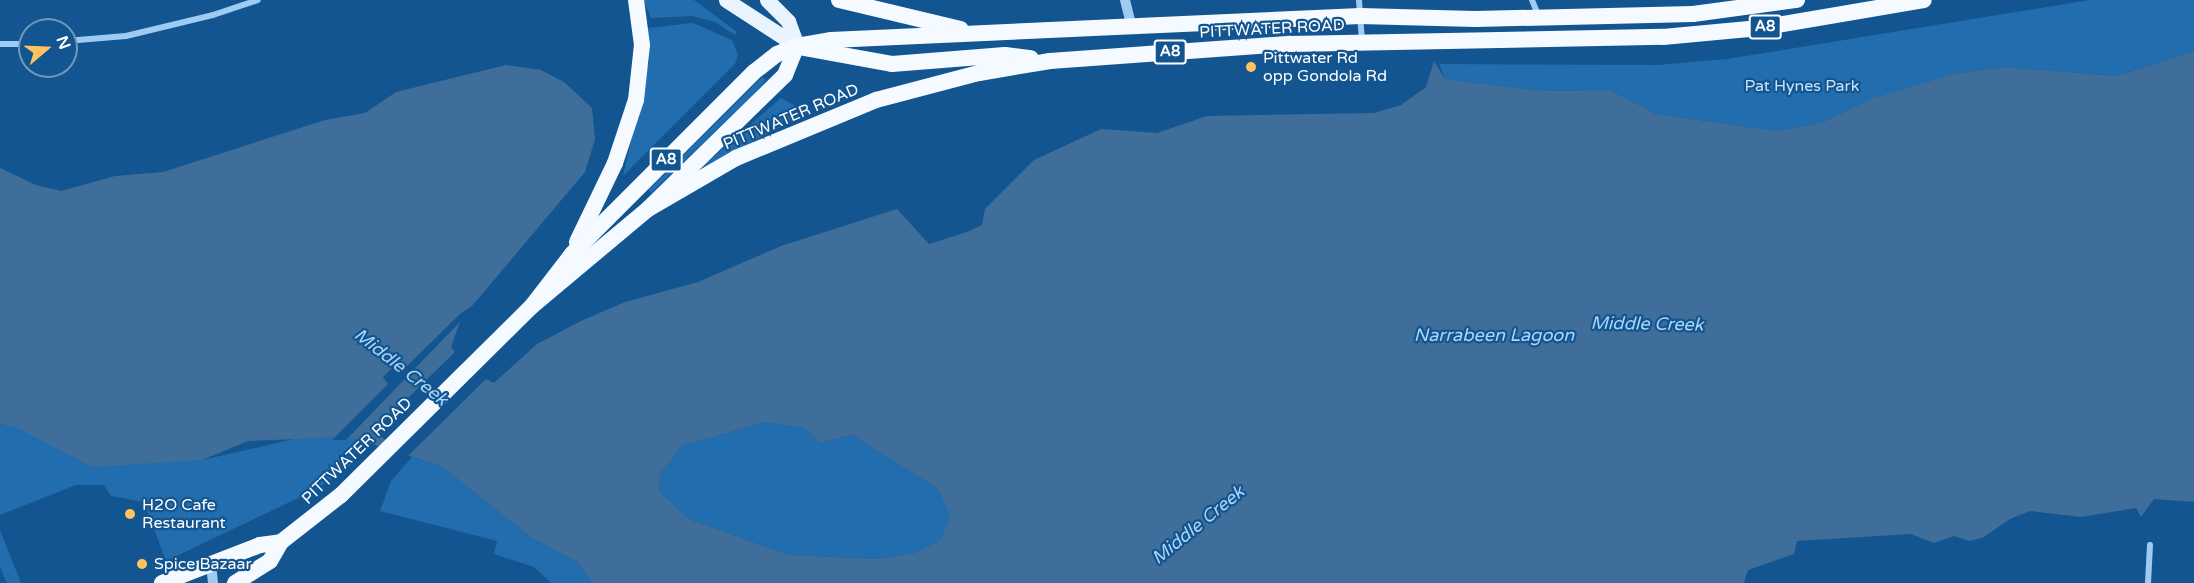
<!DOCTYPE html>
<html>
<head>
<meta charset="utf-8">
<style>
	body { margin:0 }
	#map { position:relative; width:2194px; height:583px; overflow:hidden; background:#135590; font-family:"Varela Round",sans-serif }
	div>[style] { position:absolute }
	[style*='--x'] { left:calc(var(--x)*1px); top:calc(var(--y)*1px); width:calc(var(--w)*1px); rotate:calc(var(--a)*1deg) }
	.green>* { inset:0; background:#226dae }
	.water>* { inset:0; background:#3f6e9a }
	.pier>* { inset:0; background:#135590 }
	.minor>* { height:6px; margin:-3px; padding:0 3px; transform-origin:3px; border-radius:3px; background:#9fcbf2 }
	.tertiary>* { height:10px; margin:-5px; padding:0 5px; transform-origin:5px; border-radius:5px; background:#9fcbf2 }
	.primary>* { height:15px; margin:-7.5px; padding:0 7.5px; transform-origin:7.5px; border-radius:7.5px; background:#e9f4ff }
	.trunk>* { height:16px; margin:-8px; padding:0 8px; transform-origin:8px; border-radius:8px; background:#f4faff }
	.dots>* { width:16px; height:16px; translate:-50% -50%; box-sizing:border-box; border:3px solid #135590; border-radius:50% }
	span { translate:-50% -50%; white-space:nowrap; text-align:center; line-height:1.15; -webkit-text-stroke:4.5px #135590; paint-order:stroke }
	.shield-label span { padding:2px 4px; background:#135590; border:2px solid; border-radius:4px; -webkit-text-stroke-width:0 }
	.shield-label { font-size:15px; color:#fff; font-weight:700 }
	.street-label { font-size:16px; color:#fff }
	.poi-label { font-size:16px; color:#fff }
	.left { translate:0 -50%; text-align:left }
	.park-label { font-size:16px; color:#c6e3fc }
	.water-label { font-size:18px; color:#abd5f9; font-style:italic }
	.north { position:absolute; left:18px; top:18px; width:60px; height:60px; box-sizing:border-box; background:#135590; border:2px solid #7199bc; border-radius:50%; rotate:71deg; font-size:16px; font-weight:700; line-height:24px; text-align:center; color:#fff }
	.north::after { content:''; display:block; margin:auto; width:21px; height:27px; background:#ffc35f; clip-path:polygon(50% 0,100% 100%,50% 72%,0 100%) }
</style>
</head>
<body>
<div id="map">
	<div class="green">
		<div style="clip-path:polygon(643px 0,694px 0,737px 32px,735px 35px,715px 22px,692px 16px,651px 18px)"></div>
		<div style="clip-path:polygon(2090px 0,2194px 0,2194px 51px,2116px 76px,2004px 67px,1952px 74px,1875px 98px,1823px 122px,1777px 131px,1656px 114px,1610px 90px,1543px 91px,1445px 79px,1439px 64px,1658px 65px,1727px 59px)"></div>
		<div style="clip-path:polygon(693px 23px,732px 40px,738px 55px,735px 64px,623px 176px,649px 62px,648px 28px)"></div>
		<div style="clip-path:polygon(762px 77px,766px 80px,751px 97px,651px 193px,648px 190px)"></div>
		<div style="clip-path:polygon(781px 98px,808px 113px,702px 168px,702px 167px)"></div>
		<div style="clip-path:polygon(766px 422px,805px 428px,820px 443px,852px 435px,938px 489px,950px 516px,942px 540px,917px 552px,879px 559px,789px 555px,689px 519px,659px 491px,660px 474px,682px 446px)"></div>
		<div style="clip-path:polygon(0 424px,202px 460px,294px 439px,346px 437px,359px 440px,351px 465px,317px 489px,166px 561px,144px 502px,111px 496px,104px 485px,76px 485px,0 515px)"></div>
		<div style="clip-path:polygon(412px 457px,441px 466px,532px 538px,577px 562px,593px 583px,551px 583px,534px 567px,494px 554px,497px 541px,380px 511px,391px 481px)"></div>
		<div style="clip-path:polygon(0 530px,21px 583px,7px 583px,5px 579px,0 566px)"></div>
	</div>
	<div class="water">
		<div style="clip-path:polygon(evenodd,2194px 51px,2194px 502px,2154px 499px,2141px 517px,2136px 508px,2081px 517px,2030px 511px,2010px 519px,1982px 538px,1969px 541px,1954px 536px,1934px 543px,1911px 534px,1797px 541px,1794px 554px,1748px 570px,1744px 583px,593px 583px,577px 562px,532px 538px,441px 466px,359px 440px,346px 437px,248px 441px,202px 460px,93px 467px,17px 428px,0 424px,0 168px,36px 185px,61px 191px,115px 176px,163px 172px,325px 120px,365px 113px,396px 92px,506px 65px,541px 70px,564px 82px,592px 108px,595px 139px,585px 172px,461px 319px,451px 347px,469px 370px,494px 383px,537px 344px,581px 321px,625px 302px,698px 282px,781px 246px,897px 209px,929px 244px,967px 232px,982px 225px,985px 209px,1034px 160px,1101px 129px,1157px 133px,1207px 116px,1374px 113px,1401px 105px,1426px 87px,1434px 61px,1445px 79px,1543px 91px,1610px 90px,1656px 114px,1777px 131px,1823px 122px,1874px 98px,1952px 74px,2004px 67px,2116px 76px,2194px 51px,766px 422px,805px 428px,820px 443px,852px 435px,938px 489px,950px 516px,941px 540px,917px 552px,879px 559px,789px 555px,689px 519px,659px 491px,660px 474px,682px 446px,766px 422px)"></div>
	</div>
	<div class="pier">
		<div style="clip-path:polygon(481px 300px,346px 440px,332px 440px,388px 384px,383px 377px,397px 363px,404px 369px,461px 313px)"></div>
		<div style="clip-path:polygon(457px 350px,471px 367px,488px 377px,406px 458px,401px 456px,375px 430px)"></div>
	</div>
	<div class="minor">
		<div style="--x:1359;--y:0;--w:42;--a:85.9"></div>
		<div style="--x:1532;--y:0;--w:18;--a:68"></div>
		<div style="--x:66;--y:41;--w:60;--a:-4.8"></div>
		<div style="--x:126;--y:36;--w:89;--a:-13.6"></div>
		<div style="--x:213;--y:15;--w:47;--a:-18.4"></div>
		<div style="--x:0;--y:44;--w:30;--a:0"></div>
		<div style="--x:2148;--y:583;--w:38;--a:-87"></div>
	</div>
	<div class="tertiary">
		<div style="--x:1125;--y:0;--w:29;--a:76"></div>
		<div style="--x:211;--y:564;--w:19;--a:84"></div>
	</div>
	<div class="primary">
		<div style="--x:726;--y:0;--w:85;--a:32.9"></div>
		<div style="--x:767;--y:0;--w:30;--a:45"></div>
		<div style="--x:788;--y:21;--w:27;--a:70"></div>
	</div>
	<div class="trunk">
		<div style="--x:839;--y:0;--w:125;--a:13.4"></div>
		<div style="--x:804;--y:48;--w:89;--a:10.3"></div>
		<div style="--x:892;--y:64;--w:113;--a:-4.6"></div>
		<div style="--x:1005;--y:55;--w:26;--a:7"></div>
		<div style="--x:648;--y:209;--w:102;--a:-30.1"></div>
		<div style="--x:736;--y:158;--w:152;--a:-22.5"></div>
		<div style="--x:876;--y:100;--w:106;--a:-14.7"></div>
		<div style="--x:979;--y:73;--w:72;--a:-9.6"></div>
		<div style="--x:1050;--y:61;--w:241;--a:-4.1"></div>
		<div style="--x:1290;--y:44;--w:373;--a:-1.1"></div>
		<div style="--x:1663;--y:37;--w:97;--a:-5.3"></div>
		<div style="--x:1760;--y:28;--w:166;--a:-9.7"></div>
		<div style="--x:577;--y:242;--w:88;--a:-64.3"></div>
		<div style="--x:615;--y:163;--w:66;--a:-71.6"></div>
		<div style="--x:636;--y:100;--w:55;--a:-83.8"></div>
		<div style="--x:642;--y:45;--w:45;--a:-97.6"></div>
		<div style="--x:532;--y:306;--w:66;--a:-52.4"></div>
		<div style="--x:572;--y:254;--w:257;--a:-45"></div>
		<div style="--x:754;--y:72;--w:29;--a:-38"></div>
		<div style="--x:777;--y:54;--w:22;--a:-22"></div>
		<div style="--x:797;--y:46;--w:35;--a:-10"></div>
		<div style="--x:831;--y:40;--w:530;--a:-2.6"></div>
		<div style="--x:1360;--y:16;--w:115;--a:1.5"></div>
		<div style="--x:1475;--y:19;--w:218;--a:-1.3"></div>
		<div style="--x:1693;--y:14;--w:105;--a:-7.7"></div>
		<div style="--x:162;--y:583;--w:105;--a:-21.2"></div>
		<div style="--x:260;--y:545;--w:21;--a:-8"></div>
		<div style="--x:235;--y:583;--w:41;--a:-32.2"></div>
		<div style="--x:270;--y:561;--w:22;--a:-60"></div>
		<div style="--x:281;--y:542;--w:76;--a:-38.1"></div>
		<div style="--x:341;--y:495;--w:269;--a:-44.7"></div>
		<div style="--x:532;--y:306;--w:151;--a:-39.9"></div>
		<div style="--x:648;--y:209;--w:192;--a:-44.4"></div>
		<div style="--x:785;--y:75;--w:31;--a:-68"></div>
	</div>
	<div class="dots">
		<div style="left:1251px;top:67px;background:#ffc35f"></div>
		<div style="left:130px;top:514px;background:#ffc35f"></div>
		<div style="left:142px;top:564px;background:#ffc35f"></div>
	</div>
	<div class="shield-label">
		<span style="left:1765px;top:27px">A8</span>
		<span style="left:1170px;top:52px">A8</span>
		<span style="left:666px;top:160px">A8</span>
	</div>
	<div class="street-label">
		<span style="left:1272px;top:29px;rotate:-3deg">PITTWATER ROAD</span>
		<span style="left:791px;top:117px;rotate:-23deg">PITTWATER ROAD</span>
		<span style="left:357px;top:451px;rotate:-44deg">PITTWATER ROAD</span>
	</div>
	<div class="poi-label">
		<span class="left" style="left:1263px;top:67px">Pittwater Rd<br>opp Gondola Rd</span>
		<span class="left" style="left:142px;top:514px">H2O Cafe<br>Restaurant</span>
		<span class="left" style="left:154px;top:564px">Spice Bazaar</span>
	</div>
	<div class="park-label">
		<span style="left:1802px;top:86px">Pat Hynes Park</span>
	</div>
	<div class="water-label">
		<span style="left:1647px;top:324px;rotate:1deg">Middle Creek</span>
		<span style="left:1494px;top:335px">Narrabeen Lagoon</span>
		<span style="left:401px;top:367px;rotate:38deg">Middle Creek</span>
		<span style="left:1198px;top:525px;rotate:-39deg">Middle Creek</span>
	</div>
	<div class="north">N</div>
</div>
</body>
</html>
